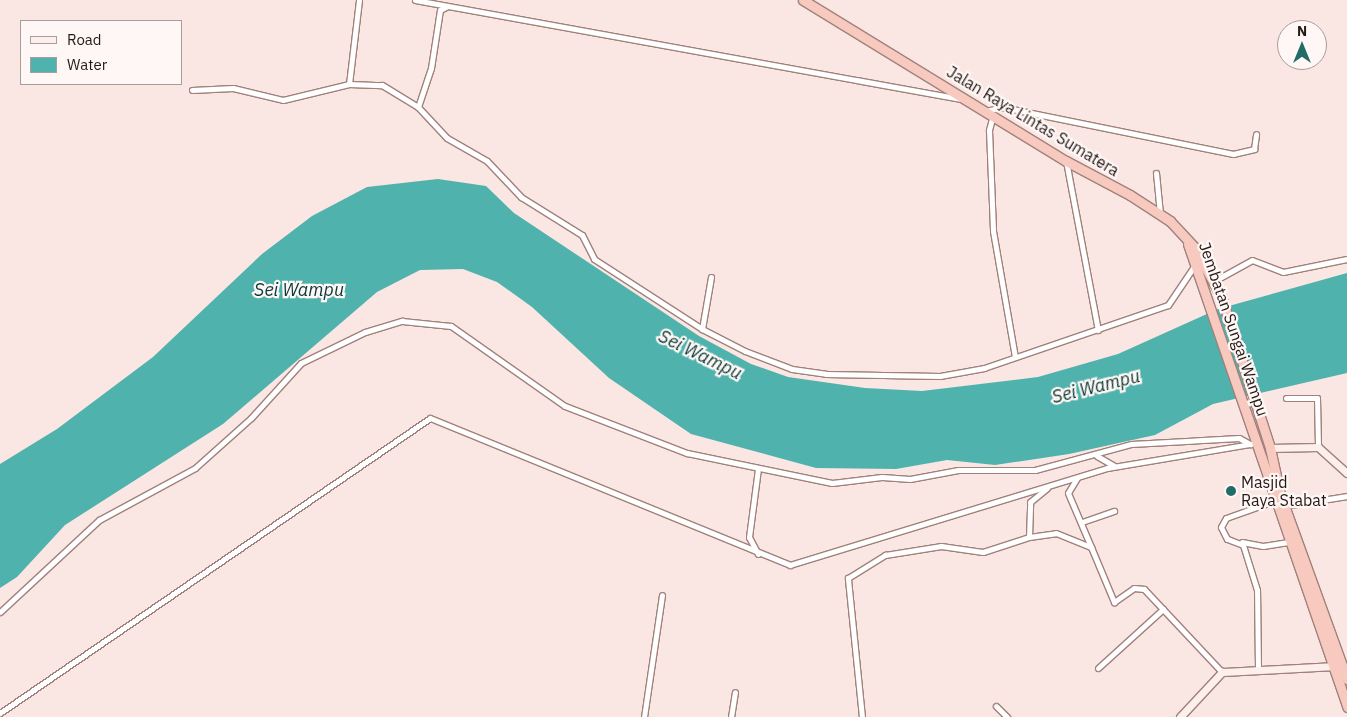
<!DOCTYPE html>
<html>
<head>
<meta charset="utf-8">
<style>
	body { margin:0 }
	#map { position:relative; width:1347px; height:717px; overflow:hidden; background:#fae6e2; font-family:"IBM Plex Sans",sans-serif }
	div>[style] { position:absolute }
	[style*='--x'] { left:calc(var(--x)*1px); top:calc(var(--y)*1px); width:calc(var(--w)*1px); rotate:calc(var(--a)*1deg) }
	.water>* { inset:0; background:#4fb2ac }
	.roads { filter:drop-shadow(1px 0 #a0817b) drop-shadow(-1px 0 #a0817b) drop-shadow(0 1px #a0817b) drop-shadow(0 -1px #a0817b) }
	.street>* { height:5px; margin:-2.5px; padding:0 2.5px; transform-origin:2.5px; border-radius:2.5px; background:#fff }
	.secondary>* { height:7px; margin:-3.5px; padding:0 3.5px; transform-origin:3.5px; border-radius:3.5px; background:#fdefec }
	.highway>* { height:9px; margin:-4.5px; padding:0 4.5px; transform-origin:4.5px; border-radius:4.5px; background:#f8c9bf }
	.dots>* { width:14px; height:14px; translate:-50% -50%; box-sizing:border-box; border:2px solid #fef7f5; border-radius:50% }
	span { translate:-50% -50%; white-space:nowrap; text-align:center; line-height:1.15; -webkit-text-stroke:4.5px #fef7f5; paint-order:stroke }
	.street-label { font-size:16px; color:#241916 }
	.poi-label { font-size:16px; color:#241916 }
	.left { translate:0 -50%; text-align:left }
	.water-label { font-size:18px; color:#083936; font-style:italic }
	.legend { position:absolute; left:20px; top:20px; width:162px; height:65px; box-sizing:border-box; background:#fef7f5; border:1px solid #a79e9c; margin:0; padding:6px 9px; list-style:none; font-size:15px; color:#241916 }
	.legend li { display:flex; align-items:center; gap:10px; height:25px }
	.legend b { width:25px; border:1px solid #a79e9c }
	.north { position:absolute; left:1277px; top:20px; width:50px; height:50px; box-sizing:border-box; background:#fef7f5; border:1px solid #a79e9c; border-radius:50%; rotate:0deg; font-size:14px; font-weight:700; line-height:20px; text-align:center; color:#241916 }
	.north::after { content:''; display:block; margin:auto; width:18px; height:22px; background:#226c68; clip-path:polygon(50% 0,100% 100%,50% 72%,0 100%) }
</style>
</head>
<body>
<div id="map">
	<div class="water">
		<div style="clip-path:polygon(438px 179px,486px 186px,514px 213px,699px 336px,751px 364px,788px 377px,865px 388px,922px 391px,1038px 377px,1118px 354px,1218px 309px,1347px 273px,1347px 373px,1213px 404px,1155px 435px,1069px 454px,995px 465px,947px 460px,896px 469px,816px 468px,691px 434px,609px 378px,532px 307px,497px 282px,463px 269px,420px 270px,377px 292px,223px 424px,65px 525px,17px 577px,0 588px,0 464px,57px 429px,153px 357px,262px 254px,312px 216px,367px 187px)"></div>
	</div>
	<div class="roads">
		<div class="street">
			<div style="--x:415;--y:0;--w:555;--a:10.28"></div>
			<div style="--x:349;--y:84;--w:85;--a:-83.2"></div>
			<div style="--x:192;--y:90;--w:41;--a:-2.8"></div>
			<div style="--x:233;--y:88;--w:51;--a:13.5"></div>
			<div style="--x:283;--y:100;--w:68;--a:-13.6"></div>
			<div style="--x:349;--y:84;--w:33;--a:2"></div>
			<div style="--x:382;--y:85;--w:42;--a:31.4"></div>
			<div style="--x:418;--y:107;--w:42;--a:46.9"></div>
			<div style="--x:447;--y:138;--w:46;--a:29.9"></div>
			<div style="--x:487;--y:161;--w:50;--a:46.6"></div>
			<div style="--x:521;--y:197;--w:72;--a:31.9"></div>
			<div style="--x:582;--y:235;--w:27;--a:63"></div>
			<div style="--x:594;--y:259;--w:129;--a:32.9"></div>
			<div style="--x:418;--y:107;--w:41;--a:-71.6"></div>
			<div style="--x:431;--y:68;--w:59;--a:-81.2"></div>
			<div style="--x:440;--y:10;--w:7;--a:-27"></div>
			<div style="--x:986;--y:111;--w:16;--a:-14"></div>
			<div style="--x:1002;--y:107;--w:236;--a:11.5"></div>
			<div style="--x:1233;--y:154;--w:22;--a:-13"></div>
			<div style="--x:1254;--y:149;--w:15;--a:-82"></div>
			<div style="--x:993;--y:115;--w:16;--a:105"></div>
			<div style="--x:989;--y:130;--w:101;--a:87.7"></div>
			<div style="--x:993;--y:231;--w:128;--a:80.1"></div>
			<div style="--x:1066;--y:161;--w:172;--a:79.3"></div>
			<div style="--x:1156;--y:173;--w:41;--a:84.4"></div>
			<div style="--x:711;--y:277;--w:53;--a:99.8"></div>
			<div style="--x:702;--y:329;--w:48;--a:27.1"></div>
			<div style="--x:745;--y:351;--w:50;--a:21"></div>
			<div style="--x:792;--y:369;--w:34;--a:8"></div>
			<div style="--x:826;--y:374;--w:114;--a:1"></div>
			<div style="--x:940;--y:376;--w:45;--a:-10.3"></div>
			<div style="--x:984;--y:368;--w:194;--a:-18.9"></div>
			<div style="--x:1168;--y:305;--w:48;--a:-56"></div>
			<div style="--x:1214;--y:281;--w:43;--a:-28.9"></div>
			<div style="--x:1252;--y:260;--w:33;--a:21"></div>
			<div style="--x:1283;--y:272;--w:65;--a:-11.5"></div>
			<div style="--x:1286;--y:398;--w:31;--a:0"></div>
			<div style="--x:1317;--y:398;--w:49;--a:88.8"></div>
			<div style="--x:1097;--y:456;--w:20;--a:30"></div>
			<div style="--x:1077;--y:478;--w:17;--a:121"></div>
			<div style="--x:1068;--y:493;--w:59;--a:66.9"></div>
			<div style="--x:1284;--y:506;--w:64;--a:-9"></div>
			<div style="--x:1082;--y:522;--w:34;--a:-19"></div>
			<div style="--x:1029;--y:537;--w:35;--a:-88"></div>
			<div style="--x:1030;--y:502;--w:22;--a:-39"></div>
			<div style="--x:1242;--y:542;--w:21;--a:11"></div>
			<div style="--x:1263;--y:546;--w:24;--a:-9"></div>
			<div style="--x:758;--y:554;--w:19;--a:-118"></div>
			<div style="--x:749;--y:537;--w:69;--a:-82.5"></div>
			<div style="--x:0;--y:612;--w:135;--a:-42.9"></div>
			<div style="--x:99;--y:520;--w:109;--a:-28.4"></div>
			<div style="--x:195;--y:468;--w:75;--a:-41.8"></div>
			<div style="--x:251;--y:418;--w:74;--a:-47.7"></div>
			<div style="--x:301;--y:363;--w:71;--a:-25.8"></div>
			<div style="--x:365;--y:332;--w:39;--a:-17"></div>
			<div style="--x:402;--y:321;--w:49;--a:5.8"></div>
			<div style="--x:451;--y:326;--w:139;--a:35.1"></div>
			<div style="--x:565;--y:406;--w:131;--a:21.1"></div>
			<div style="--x:687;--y:453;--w:148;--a:11.7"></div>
			<div style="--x:832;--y:483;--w:50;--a:-6.8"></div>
			<div style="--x:882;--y:477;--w:28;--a:4"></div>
			<div style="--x:910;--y:479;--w:49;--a:-10.6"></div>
			<div style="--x:958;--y:470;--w:77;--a:0"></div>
			<div style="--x:1035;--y:470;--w:99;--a:-15.2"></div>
			<div style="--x:1131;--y:444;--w:108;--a:-3.2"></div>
			<div style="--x:1239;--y:438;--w:13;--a:29"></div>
			<div style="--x:1098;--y:668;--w:88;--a:-42.2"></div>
			<div style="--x:1258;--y:669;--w:79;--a:-90.7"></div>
			<div style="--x:1257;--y:590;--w:47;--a:-107.3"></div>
			<div style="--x:1243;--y:545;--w:17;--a:-159"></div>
			<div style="--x:1227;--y:539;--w:13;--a:-117"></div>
			<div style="--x:1221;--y:527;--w:10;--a:-61"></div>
			<div style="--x:1226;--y:518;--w:51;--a:-19.5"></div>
			<div style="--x:996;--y:706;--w:16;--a:45"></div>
			<div style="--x:0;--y:713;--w:521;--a:-34.45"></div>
			<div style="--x:430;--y:418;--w:389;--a:22.2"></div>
			<div style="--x:790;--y:565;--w:332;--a:-17"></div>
			<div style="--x:1107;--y:468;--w:146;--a:-9.5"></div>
			<div style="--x:644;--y:717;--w:123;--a:-81.6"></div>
			<div style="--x:731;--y:717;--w:25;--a:-81"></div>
			<div style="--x:862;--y:717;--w:140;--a:-95.8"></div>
			<div style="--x:848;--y:578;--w:44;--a:-31.9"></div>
			<div style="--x:885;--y:555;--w:57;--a:-9.1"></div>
			<div style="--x:941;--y:546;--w:42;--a:8.1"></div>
			<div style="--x:983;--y:552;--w:48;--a:-18.1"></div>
			<div style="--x:1029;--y:537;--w:27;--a:-8"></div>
			<div style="--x:1056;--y:533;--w:38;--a:22"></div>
			<div style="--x:1091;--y:547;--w:60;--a:67.3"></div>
			<div style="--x:1114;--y:602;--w:24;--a:-35"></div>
			<div style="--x:1134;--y:588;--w:10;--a:6"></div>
			<div style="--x:1144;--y:589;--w:114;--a:46.8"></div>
		</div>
		<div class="secondary">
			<div style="--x:1270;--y:448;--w:48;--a:-1.2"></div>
			<div style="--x:1318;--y:447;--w:39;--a:42"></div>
			<div style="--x:1180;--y:717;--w:62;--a:-47"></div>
			<div style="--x:1222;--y:672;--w:115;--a:-3"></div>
		</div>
		<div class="highway">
			<div style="--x:803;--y:0;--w:308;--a:31.5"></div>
			<div style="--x:1066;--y:161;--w:72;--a:28"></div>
			<div style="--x:1130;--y:195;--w:48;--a:33"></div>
			<div style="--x:1170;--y:221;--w:35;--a:47"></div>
			<div style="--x:1194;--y:247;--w:56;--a:61.1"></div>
			<div style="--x:1221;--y:296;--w:160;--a:72.1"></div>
			<div style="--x:1270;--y:448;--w:47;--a:77.7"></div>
			<div style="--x:1280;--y:494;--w:197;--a:70.1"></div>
			<div style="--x:1188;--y:244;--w:490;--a:71"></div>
		</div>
	</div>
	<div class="dots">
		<div style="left:1231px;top:491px;background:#226c68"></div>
	</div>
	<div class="street-label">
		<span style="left:1033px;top:121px;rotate:31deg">Jalan Raya Lintas Sumatera</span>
		<span style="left:1234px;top:329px;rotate:71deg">Jembatan Sungai Wampu</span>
	</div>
	<div class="poi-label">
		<span class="left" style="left:1241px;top:491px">Masjid<br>Raya Stabat</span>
	</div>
	<div class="water-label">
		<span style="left:299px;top:290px">Sei Wampu</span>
		<span style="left:700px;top:355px;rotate:26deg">Sei Wampu</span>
		<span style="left:1096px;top:387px;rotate:-14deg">Sei Wampu</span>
	</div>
	<ul class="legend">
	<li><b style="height:6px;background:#fdefec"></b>Road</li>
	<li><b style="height:14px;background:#4fb2ac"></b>Water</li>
	</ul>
	<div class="north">N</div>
</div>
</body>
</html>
